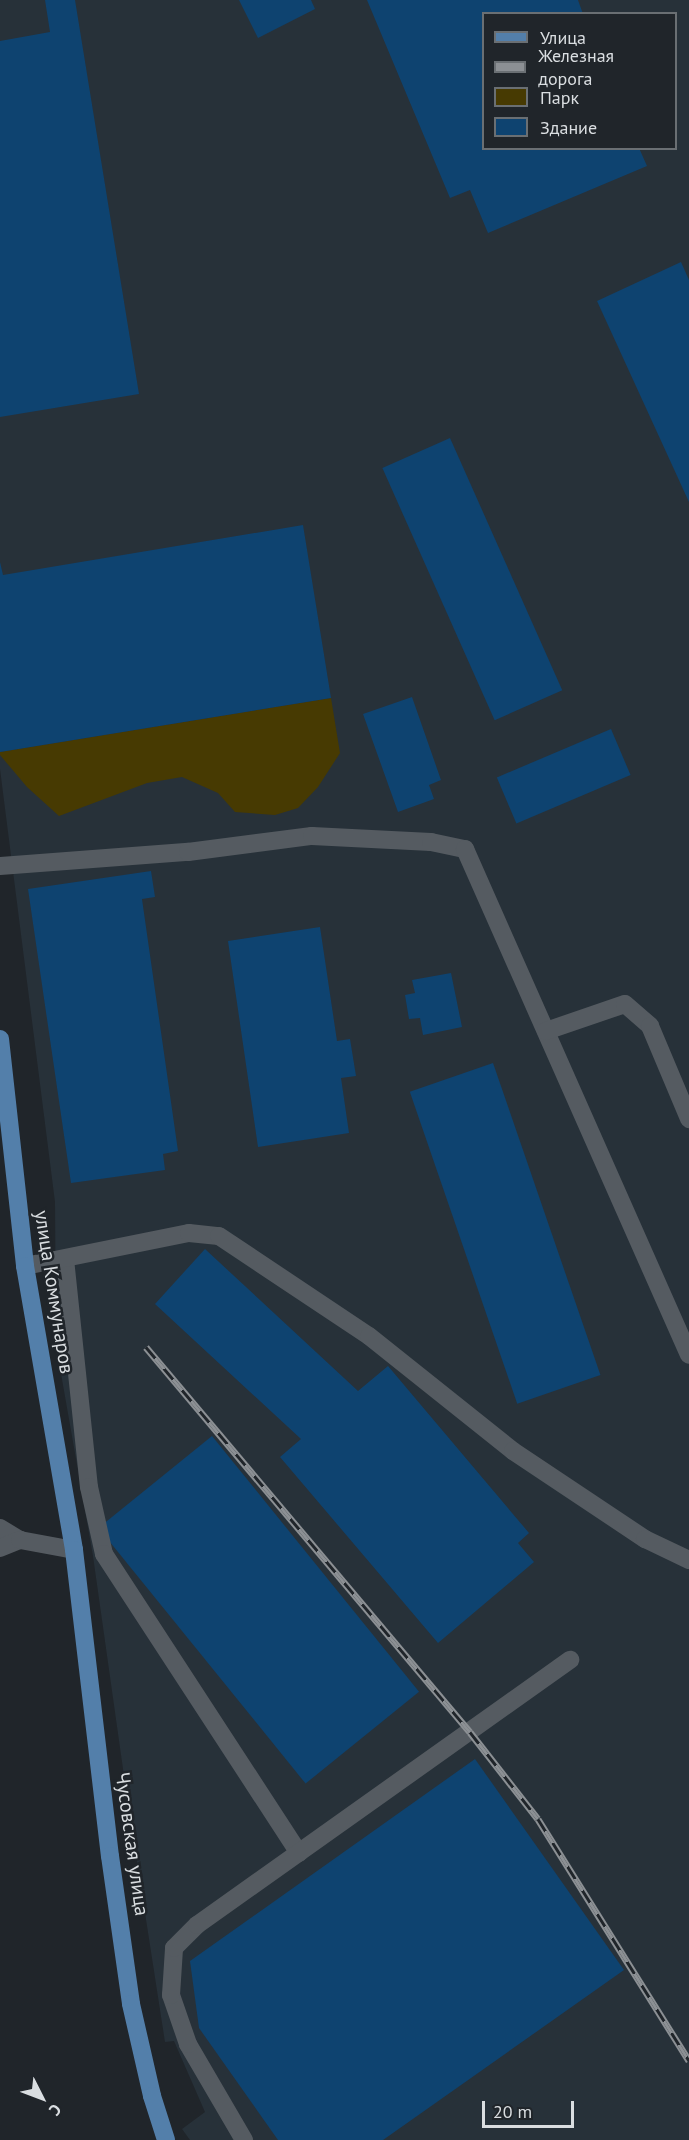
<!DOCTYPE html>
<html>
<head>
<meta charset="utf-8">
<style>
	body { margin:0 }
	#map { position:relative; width:689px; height:2140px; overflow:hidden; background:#20252a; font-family:"PT Sans",sans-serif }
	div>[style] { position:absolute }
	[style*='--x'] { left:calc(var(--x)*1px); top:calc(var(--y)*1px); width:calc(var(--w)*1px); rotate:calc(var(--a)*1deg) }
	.built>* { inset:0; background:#273139 }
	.green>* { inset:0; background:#473a02 }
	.building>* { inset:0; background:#0e4370; transform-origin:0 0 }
	.minor>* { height:18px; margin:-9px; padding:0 9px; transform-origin:9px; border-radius:9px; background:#555b61 }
	.major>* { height:18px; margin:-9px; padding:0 9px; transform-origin:9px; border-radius:9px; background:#537faa }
	.rail>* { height:7px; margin-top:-3.5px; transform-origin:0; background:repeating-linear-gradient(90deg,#20252a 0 14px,#8c9094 0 28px); box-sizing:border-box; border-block:2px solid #8c9094 }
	span { translate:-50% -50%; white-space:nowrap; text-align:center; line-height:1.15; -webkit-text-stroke:5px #20252a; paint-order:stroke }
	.street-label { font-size:20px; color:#dadee1 }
	.legend { position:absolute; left:482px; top:12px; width:195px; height:138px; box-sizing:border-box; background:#20252a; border:2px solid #6a6f73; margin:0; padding:8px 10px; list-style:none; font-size:18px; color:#dadee1 }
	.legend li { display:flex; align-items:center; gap:12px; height:30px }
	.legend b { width:30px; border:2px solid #6a6f73 }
	.north { position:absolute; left:12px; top:2068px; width:60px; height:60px; -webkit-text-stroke:4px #20252a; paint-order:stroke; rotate:132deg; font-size:16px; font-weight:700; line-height:24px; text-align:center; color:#dadee1 }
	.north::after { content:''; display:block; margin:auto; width:21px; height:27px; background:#dadee1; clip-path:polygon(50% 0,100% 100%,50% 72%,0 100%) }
	.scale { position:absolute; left:482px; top:2101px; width:92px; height:27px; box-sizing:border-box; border:3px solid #dadee1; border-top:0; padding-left:8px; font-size:18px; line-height:21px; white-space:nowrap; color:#dadee1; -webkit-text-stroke:4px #20252a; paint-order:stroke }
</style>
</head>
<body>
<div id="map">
	<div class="built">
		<div style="clip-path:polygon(evenodd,0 0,689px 0,689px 2140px,190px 2140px,182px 2129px,205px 2112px,174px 2041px,165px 2042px,126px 1790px,93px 1556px,56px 1345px,55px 1202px,0 769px,0 0,484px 14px,676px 14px,676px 148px,484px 148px,484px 14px)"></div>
	</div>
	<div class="green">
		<div style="clip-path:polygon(331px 698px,340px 753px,318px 787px,298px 808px,275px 815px,235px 812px,218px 793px,182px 777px,147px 783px,59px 816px,27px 787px,0 755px,0 752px)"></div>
	</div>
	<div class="building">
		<div style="clip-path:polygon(45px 0,75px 0,139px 394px,0 417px,0 41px,50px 32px)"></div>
		<div style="clip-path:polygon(239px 0,311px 0,315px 9px,258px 38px)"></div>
		<div style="clip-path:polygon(367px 0,578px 0,583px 14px,484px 14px,484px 148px,639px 148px,647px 166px,488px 233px,470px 190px,450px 198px)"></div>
		<div style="clip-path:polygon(681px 262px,689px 280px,689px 502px,597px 301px)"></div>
		<div style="left:450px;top:438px;width:276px;height:74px;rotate:66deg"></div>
		<div style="clip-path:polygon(303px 525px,331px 698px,0 752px,0 562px,3px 575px)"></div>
		<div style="clip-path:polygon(412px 697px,441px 780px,429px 785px,434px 799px,398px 812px,363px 714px)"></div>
		<div style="left:611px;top:729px;width:50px;height:124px;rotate:67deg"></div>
		<div style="clip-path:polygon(151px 871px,155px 897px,142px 899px,178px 1151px,163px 1154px,165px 1170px,71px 1183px,28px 889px)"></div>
		<div style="clip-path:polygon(320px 927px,337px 1041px,350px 1039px,356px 1076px,341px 1078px,349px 1133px,258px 1147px,228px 941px)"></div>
		<div style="clip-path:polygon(451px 973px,462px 1027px,423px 1035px,420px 1018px,409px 1019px,405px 995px,415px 993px,412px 980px)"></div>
		<div style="left:493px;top:1063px;width:330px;height:88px;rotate:71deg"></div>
		<div style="clip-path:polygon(205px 1249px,358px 1391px,388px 1366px,529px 1533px,518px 1543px,534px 1562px,438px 1643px,280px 1457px,301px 1439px,155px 1304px)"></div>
		<div style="left:212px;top:1436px;width:329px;height:146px;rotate:51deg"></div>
		<div style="clip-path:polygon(475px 1759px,624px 1970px,383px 2140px,278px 2140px,199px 2028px,190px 1961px)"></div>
	</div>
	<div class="minor">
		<div style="--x:0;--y:866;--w:189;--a:-4.3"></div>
		<div style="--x:188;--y:852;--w:125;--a:-7.4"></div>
		<div style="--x:312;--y:836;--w:119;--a:2.9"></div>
		<div style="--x:431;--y:842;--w:35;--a:12"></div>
		<div style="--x:465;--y:849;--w:553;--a:66.12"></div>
		<div style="--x:546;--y:1031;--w:83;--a:-18.9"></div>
		<div style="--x:625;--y:1004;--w:33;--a:41"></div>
		<div style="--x:650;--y:1026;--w:101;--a:67.2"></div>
		<div style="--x:65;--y:1259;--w:229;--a:84"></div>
		<div style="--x:89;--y:1487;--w:69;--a:77.4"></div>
		<div style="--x:104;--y:1554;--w:357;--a:56.9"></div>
		<div style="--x:25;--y:1266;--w:167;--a:-11.4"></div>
		<div style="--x:189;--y:1233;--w:30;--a:6"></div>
		<div style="--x:219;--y:1236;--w:180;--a:33.7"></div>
		<div style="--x:369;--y:1336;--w:184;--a:38.6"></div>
		<div style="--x:513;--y:1451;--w:159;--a:33.7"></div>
		<div style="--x:645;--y:1539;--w:49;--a:25.5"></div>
		<div style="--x:0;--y:1528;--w:23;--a:31"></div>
		<div style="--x:0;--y:1548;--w:22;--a:-22"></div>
		<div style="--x:20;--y:1540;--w:55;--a:10.5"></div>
		<div style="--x:244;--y:2140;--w:111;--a:-120.3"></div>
		<div style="--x:188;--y:2044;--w:52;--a:-109.1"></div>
		<div style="--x:171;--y:1995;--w:47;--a:-86.3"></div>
		<div style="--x:174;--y:1948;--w:33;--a:-45"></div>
		<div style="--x:197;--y:1925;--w:458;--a:-35.4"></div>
	</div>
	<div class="major">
		<div style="--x:0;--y:1039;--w:228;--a:83.7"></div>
		<div style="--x:25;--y:1266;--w:288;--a:80.2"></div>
		<div style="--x:74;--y:1550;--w:308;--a:83.3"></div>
		<div style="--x:110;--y:1856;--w:149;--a:81.9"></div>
		<div style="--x:131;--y:2004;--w:94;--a:77.1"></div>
		<div style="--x:152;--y:2096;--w:46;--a:72.3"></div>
	</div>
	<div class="rail">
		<div style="--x:146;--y:1347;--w:503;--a:49.92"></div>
		<div style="--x:470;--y:1732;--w:110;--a:52"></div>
		<div style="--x:538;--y:1819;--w:285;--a:58"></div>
	</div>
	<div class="street-label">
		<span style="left:54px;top:1292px;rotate:81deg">улица Коммунаров</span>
		<span style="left:132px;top:1844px;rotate:82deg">Чусовская улица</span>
	</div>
	<ul class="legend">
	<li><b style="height:8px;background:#537faa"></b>Улица</li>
	<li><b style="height:8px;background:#8c9094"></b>Железная дорога</li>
	<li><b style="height:16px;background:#473a02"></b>Парк</li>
	<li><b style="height:16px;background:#0e4370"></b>Здание</li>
	</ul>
	<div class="north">С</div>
	<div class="scale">20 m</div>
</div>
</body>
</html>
